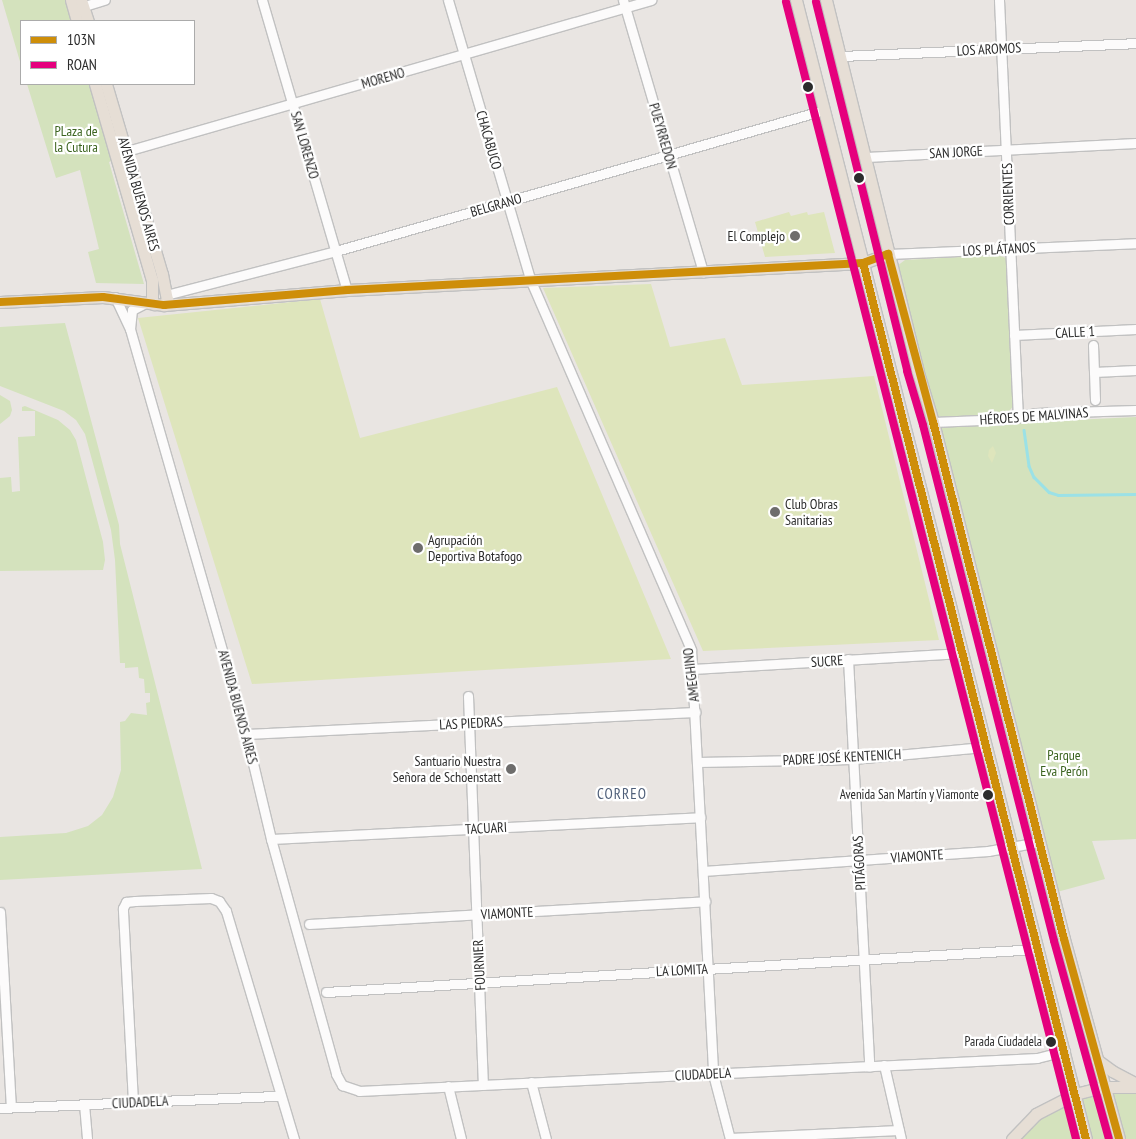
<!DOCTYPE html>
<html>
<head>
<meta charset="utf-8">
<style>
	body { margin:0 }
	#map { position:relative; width:1136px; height:1139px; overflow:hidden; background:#e9e5e2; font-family:"PT Sans Narrow",sans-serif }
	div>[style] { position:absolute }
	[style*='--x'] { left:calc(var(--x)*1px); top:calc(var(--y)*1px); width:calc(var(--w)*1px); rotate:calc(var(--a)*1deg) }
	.green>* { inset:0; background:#d4e2bd }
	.pitch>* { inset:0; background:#dee5bc }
	.stream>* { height:2.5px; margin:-1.25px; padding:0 1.25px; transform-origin:1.25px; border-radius:1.25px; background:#9be1e6 }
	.roads { filter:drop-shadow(1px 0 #c1c1c1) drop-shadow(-1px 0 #c1c1c1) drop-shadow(0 1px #c1c1c1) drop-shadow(0 -1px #c1c1c1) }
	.minor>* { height:9px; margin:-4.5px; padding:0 4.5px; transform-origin:4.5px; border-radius:4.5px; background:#fcfbfb }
	.major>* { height:11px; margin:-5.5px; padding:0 5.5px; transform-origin:5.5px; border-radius:5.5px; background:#e6ded5 }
	.bus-1>* { height:8px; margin:-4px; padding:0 4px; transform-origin:4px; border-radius:4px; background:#ce8e09 }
	.bus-2>* { height:8px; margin:-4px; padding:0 4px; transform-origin:4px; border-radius:4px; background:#e5007d }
	.dots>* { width:14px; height:14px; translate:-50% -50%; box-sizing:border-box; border:2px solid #fff; border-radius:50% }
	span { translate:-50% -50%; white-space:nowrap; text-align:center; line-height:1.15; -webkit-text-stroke:4.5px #fff; paint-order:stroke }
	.bus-label { font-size:13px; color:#2c2c2c }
	.right { translate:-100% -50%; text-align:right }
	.street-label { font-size:14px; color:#2c2c2c }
	.park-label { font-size:14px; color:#3c6420 }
	.poi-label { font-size:14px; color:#2c2c2c }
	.left { translate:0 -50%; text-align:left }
	.neighbourhood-label { font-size:15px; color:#4f5f79; letter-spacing:1px }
	.legend { position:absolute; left:20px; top:20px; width:175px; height:65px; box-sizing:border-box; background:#fff; border:1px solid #ababab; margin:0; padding:6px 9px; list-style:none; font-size:15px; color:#2c2c2c }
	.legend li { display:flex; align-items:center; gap:10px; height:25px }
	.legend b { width:25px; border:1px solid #ababab }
</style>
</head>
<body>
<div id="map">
	<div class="green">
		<div style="clip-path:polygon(2px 0,65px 0,71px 21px,21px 21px,21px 65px)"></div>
		<div style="clip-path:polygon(27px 84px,91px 84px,114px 160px,109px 162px,144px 284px,96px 283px,88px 252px,99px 249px,80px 170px,56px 178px)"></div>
		<div style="clip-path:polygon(997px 255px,1006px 258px,1007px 261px,1014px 405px,1006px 415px,941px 417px,933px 412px,897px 266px,905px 260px)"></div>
		<div style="clip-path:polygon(65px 323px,119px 525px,120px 544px,202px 869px,0 880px,0 837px,66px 833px,88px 826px,102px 815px,113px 797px,121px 770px,120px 722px,125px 721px,131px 713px,147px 715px,146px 703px,150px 702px,150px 693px,145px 693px,144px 679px,139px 678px,138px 667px,125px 668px,125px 663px,120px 663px,115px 560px,111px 530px,85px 434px,76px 420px,64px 411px,0 386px,0 327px)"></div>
		<div style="clip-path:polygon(0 395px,10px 401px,12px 410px,10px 416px,0 424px)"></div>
		<div style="clip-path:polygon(25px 406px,58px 420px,70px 430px,76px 440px,103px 542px,105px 560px,103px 570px,0 571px,0 478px,11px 477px,12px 492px,20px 491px,18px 437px,35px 436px,35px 411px,22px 411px,22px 407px)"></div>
		<div style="clip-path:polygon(1136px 417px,1136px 839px,1092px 841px,1105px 879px,1057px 892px,940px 429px,947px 426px)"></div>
		<div style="clip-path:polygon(1115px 1086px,1136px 1087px,1136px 1139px,1119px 1139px,1107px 1098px)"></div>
		<div style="clip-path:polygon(1099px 1093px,1101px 1099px,1112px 1139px,1090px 1139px,1081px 1096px)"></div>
		<div style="clip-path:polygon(1075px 1094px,1086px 1139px,1012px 1139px,1020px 1128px)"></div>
	</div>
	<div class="pitch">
		<div style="clip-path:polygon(789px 212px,791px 216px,807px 212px,808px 215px,824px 212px,835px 253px,765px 257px,755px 222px)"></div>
		<div style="clip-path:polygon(651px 284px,670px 347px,725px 338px,742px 385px,874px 376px,939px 640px,703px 651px,543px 288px)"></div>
		<div style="clip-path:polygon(320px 299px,360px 438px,557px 387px,671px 659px,252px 684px,138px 318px)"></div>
		<div style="clip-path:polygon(993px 446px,996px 453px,992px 463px,988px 456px,989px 450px)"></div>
	</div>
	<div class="stream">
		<div style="--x:1024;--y:430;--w:36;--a:82"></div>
		<div style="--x:1029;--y:466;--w:12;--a:66"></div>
		<div style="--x:1034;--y:477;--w:21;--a:45"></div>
		<div style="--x:1049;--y:492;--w:9;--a:18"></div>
		<div style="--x:1058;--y:495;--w:78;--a:-0.7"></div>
	</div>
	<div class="roads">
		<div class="minor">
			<div style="--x:262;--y:0;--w:302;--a:73.7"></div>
			<div style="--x:448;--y:0;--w:291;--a:73.6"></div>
			<div style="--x:530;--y:279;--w:404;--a:66.5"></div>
			<div style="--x:691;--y:650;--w:425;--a:87"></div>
			<div style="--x:713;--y:1074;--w:67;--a:75.3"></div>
			<div style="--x:623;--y:0;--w:284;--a:73.6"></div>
			<div style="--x:999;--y:0;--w:418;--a:87.4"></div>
			<div style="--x:78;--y:8;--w:28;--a:-17"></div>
			<div style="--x:841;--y:56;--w:295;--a:-2.5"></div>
			<div style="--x:120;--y:153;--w:553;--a:-16.07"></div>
			<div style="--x:866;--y:157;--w:270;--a:-3"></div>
			<div style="--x:888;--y:254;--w:248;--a:-2.5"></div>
			<div style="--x:166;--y:295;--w:176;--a:-14.5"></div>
			<div style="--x:336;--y:251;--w:508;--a:-16.12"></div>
			<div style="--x:115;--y:297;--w:35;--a:65"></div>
			<div style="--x:130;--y:329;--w:421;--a:74"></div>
			<div style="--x:246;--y:734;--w:108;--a:76.6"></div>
			<div style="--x:271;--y:839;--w:244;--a:74.5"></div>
			<div style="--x:336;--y:1074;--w:13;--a:61"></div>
			<div style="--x:342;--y:1085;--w:18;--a:19"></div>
			<div style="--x:359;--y:1091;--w:679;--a:-2.79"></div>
			<div style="--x:1037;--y:1058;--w:29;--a:-14"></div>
			<div style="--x:130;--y:329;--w:19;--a:-84"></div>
			<div style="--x:132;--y:310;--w:13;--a:-27"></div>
			<div style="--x:1014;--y:335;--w:122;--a:-2.8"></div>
			<div style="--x:1093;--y:345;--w:55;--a:87.9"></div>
			<div style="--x:1094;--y:372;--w:42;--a:-2.7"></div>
			<div style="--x:933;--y:422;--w:72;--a:-2.4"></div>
			<div style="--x:1005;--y:419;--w:32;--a:-11"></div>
			<div style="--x:1036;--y:413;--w:100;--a:-1.7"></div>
			<div style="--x:848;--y:659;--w:408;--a:87"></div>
			<div style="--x:693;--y:669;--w:269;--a:-3.4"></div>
			<div style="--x:468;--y:696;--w:389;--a:87.8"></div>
			<div style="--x:246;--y:734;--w:450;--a:-2.8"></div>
			<div style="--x:698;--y:762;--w:155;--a:-1.1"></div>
			<div style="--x:853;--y:759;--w:134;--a:-5.2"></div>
			<div style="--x:271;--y:839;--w:430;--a:-2.9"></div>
			<div style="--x:703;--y:871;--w:286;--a:-4"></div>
			<div style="--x:988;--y:851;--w:52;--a:-10"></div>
			<div style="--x:0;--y:912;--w:195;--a:86.8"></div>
			<div style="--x:309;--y:924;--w:397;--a:-3.3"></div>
			<div style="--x:326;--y:992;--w:712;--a:-3.46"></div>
			<div style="--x:884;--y:1065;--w:76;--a:77.1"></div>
			<div style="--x:531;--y:1082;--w:59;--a:75.3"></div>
			<div style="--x:448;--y:1086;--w:55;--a:76.2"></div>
			<div style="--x:133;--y:1102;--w:194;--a:-93"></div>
			<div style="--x:123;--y:908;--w:7;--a:-63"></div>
			<div style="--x:126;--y:902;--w:9;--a:-6"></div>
			<div style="--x:135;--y:901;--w:76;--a:-2.3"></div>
			<div style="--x:211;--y:898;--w:9;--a:21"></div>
			<div style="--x:219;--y:901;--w:12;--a:55"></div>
			<div style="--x:226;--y:911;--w:238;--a:73.4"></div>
			<div style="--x:84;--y:1104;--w:35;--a:85"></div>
			<div style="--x:0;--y:1108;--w:280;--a:-2.5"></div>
			<div style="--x:730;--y:1138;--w:169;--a:-2.7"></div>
		</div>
		<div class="major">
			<div style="--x:71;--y:0;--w:22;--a:74"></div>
			<div style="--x:81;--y:0;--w:22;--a:72"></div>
			<div style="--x:796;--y:0;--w:1175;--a:75.72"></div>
			<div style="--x:826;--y:0;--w:380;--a:76.1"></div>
			<div style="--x:917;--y:369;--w:55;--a:73.2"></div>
			<div style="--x:933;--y:422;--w:533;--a:75.78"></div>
			<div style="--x:1064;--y:939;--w:207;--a:74.6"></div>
			<div style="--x:95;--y:84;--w:204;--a:73.8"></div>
			<div style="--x:152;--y:280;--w:21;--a:90"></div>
			<div style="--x:152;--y:301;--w:4;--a:56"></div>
			<div style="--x:106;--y:84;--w:198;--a:73.6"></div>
			<div style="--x:162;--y:274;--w:25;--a:79"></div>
			<div style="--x:167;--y:299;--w:7;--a:117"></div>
			<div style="--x:0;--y:302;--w:103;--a:-2.8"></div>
			<div style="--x:103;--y:297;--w:62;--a:7.5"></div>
			<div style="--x:164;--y:305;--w:184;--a:-4.7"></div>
			<div style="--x:347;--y:290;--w:517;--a:-3"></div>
			<div style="--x:863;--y:263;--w:27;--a:-20"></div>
			<div style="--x:1097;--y:1060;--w:19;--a:36"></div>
			<div style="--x:1112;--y:1071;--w:27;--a:28"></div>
			<div style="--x:1012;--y:1139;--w:35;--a:-46"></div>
			<div style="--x:1036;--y:1114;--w:44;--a:-27.1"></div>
			<div style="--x:1075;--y:1094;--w:30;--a:-14"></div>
			<div style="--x:1104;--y:1087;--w:32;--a:0"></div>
		</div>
	</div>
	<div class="bus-1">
		<div style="--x:863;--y:263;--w:904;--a:75.72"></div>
		<div style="--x:0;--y:302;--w:103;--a:-2.8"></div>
		<div style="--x:103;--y:297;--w:62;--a:7.5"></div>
		<div style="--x:164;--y:305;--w:184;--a:-4.7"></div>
		<div style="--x:347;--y:290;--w:517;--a:-3"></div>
		<div style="--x:863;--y:263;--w:27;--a:-20"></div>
		<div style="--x:888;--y:254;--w:174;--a:75"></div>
		<div style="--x:933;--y:422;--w:533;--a:75.78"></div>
		<div style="--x:1064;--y:939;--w:207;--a:74.6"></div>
	</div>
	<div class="bus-2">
		<div style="--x:786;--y:2;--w:1173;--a:75.69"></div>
		<div style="--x:816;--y:2;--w:380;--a:76.1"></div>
		<div style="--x:907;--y:371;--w:56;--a:73.5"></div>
		<div style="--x:923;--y:425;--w:532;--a:75.75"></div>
		<div style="--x:1054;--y:941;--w:205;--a:74.5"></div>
	</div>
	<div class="dots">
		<div style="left:808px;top:87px;background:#2c2c2c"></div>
		<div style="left:859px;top:178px;background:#2c2c2c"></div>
		<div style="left:795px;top:236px;background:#6e6d6c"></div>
		<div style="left:775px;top:512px;background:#6e6d6c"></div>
		<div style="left:418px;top:548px;background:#6e6d6c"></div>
		<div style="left:511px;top:769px;background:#6e6d6c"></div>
		<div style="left:988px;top:795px;background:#2c2c2c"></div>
		<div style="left:1051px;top:1042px;background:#2c2c2c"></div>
	</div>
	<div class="bus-label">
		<span class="right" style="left:979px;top:795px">Avenida San Martín y Viamonte</span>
		<span class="right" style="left:1042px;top:1042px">Parada Ciudadela</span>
	</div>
	<div class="street-label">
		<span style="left:989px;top:49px;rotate:-3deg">LOS AROMOS</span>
		<span style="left:383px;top:78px;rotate:-16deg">MORENO</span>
		<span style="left:663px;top:136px;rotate:74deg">PUEYRREDON</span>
		<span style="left:489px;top:140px;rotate:74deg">CHACABUCO</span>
		<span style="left:305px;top:145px;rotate:74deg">SAN LORENZO</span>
		<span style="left:956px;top:152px;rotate:-3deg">SAN JORGE</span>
		<span style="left:139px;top:194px;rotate:74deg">AVENIDA BUENOS AIRES</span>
		<span style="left:1008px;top:194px;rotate:-92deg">CORRIENTES</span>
		<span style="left:496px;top:205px;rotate:-16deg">BELGRANO</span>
		<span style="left:999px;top:249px;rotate:-3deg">LOS PLÁTANOS</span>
		<span style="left:1075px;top:332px;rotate:-3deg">CALLE 1</span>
		<span style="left:1034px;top:416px;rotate:-4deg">HÉROES DE MALVINAS</span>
		<span style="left:827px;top:661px;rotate:-4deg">SUCRE</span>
		<span style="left:691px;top:675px;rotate:-97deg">AMEGHINO</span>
		<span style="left:238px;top:707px;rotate:75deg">AVENIDA BUENOS AIRES</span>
		<span style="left:471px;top:723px;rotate:-3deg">LAS PIEDRAS</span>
		<span style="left:842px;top:757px;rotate:-3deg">PADRE JOSÉ KENTENICH</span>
		<span style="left:486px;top:828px;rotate:-3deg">TACUARI</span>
		<span style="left:917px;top:856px;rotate:-4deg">VIAMONTE</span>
		<span style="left:859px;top:863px;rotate:-93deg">PITÁGORAS</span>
		<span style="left:507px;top:913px;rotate:-3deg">VIAMONTE</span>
		<span style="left:479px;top:965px;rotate:-93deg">FOURNIER</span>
		<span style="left:682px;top:970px;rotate:-3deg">LA LOMITA</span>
		<span style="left:703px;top:1074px;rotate:-3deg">CIUDADELA</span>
		<span style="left:140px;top:1102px;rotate:-3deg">CIUDADELA</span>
	</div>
	<div class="park-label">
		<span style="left:76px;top:139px">PLaza de<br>la Cutura</span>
		<span style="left:1064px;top:763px">Parque<br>Eva Perón</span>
	</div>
	<div class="poi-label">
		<span class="right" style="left:785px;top:236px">El Complejo</span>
		<span class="left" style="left:785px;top:512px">Club Obras<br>Sanitarias</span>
		<span class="left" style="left:428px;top:548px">Agrupación<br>Deportiva Botafogo</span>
		<span class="right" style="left:501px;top:769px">Santuario Nuestra<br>Señora de Schoenstatt</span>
	</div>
	<div class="neighbourhood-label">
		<span style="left:622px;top:794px">CORREO</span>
	</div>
	<ul class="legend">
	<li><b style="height:6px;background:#ce8e09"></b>103N</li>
	<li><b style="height:6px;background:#e5007d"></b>ROAN</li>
	</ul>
</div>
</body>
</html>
